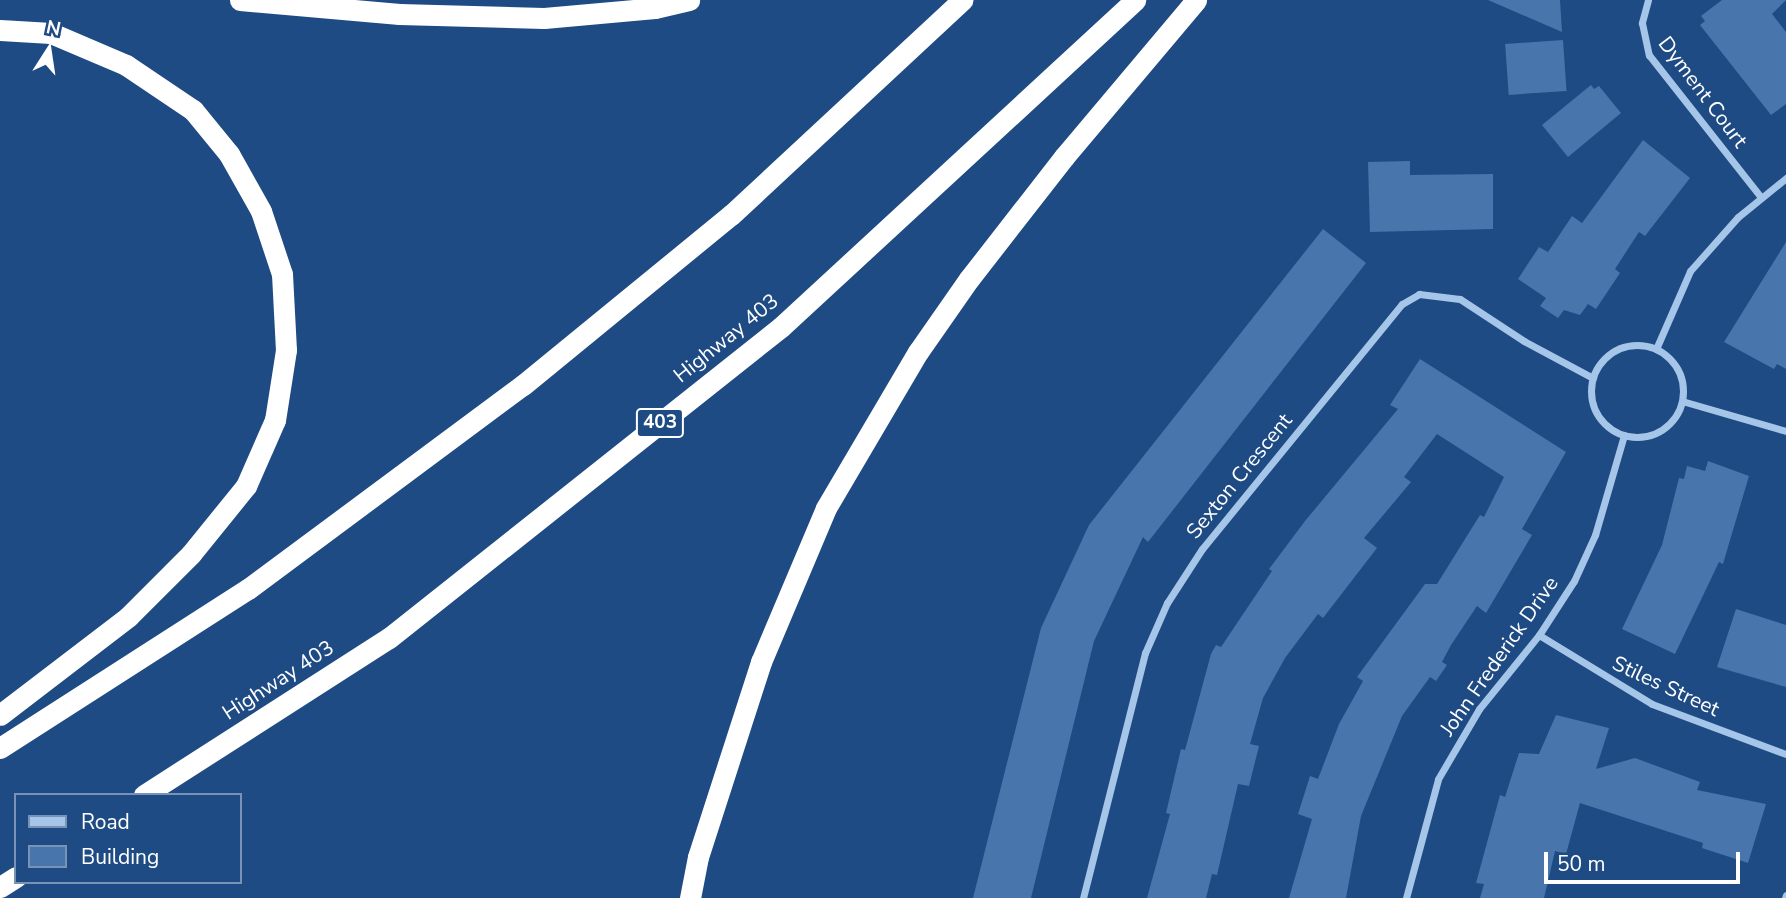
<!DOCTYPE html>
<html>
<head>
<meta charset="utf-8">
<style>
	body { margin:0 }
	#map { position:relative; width:1786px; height:898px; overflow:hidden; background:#1e4b83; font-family:"Nunito Sans",sans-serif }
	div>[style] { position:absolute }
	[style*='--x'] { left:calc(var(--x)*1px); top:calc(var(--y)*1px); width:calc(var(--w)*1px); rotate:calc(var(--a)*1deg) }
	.building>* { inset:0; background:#4775ac; transform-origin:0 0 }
	.street>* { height:7px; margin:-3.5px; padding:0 3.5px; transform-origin:3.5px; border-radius:3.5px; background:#a5c5e9 }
	.street>.ring { margin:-3.5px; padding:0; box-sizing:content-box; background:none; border:7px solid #a5c5e9; border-radius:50% }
	.highway>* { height:21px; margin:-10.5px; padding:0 10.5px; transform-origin:10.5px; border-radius:10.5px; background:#fff }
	span { translate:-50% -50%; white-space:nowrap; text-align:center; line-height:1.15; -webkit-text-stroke:5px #1e4b83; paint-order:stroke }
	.shield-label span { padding:2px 5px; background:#1e4b83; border:2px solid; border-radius:5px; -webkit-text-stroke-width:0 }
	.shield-label { font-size:19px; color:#fff; font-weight:700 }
	.street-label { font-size:21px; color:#fff }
	.legend { position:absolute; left:14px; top:793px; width:228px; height:91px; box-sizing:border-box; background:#1e4b83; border:2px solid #7893b5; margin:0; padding:9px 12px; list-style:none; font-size:21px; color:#fff }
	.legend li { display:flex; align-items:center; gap:14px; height:35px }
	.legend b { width:35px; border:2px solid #7893b5 }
	.north { position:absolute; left:14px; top:14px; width:70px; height:70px; -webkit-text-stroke:5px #1e4b83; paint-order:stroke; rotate:12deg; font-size:19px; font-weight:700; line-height:28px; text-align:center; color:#fff }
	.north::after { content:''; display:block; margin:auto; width:24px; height:32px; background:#fff; clip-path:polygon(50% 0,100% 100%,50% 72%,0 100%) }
	.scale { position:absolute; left:1544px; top:852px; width:196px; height:32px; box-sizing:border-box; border:4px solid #fff; border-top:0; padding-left:9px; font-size:21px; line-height:24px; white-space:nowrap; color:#fff; -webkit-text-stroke:5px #1e4b83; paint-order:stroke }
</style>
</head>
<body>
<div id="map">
	<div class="building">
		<div style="clip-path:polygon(1488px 0,1560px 0,1562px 32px)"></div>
		<div style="clip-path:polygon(1722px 0,1786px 0,1772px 14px,1786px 32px,1786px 104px,1771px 115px,1700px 25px,1705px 21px,1701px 16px)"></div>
		<div style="left:1563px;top:40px;width:51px;height:58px;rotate:86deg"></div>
		<div style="clip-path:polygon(1591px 85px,1594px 89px,1599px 86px,1621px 113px,1568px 157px,1542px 125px)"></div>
		<div style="clip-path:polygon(1643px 140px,1690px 178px,1645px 236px,1639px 232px,1615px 269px,1620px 273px,1596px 309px,1588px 304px,1580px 315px,1564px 310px,1558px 318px,1540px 306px,1546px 298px,1518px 279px,1539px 247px,1548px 252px,1572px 216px,1582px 223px)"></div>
		<div style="clip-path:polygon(1410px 161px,1410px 175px,1493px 174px,1493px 229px,1370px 232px,1368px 162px)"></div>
		<div style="clip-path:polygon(1323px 229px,1366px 263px,1148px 542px,1143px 537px,1094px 641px,1031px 898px,973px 898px,1041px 628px,1089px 525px)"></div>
		<div style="clip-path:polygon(1786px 242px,1786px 369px,1777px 364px,1774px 369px,1724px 342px)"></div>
		<div style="clip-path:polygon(1420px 359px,1566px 452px,1522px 529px,1532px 535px,1486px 613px,1477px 606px,1451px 645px,1442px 662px,1447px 665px,1436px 681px,1430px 677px,1402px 716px,1361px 816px,1346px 898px,1289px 898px,1312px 819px,1298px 814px,1310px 776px,1318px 779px,1339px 724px,1363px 681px,1357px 677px,1425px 584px,1437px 584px,1480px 515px,1484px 517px,1504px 477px,1437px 434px,1404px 477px,1411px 482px,1364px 538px,1377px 548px,1323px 618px,1318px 614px,1285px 658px,1263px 698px,1250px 744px,1259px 746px,1249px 786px,1238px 784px,1217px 875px,1212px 874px,1206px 898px,1147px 898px,1170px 814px,1166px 813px,1181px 749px,1185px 750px,1211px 654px,1216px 645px,1221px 647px,1272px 571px,1269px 569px,1305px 521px,1398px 409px,1390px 405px)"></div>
		<div style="clip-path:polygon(1708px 461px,1749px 476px,1723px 564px,1719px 562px,1675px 654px,1622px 629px,1662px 545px,1679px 478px,1684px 479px,1687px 466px,1705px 471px)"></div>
		<div style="clip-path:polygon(1736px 609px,1786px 625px,1786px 687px,1717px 667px)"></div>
		<div style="clip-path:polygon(1556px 715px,1609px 728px,1596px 769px,1635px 758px,1700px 782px,1697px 790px,1766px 804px,1748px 863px,1702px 848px,1703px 843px,1580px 803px,1566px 854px,1555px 851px,1544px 898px,1480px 898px,1484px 884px,1476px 883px,1500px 795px,1505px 797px,1519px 753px,1539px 754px)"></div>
	</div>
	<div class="street">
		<div style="--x:1648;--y:0;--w:24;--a:105"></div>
		<div style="--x:1642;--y:23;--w:33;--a:78"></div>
		<div style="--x:1649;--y:55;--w:179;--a:51.8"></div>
		<div class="ring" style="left:1591px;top:345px;width:85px;height:85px"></div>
		<div style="--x:1656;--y:349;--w:85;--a:-66.4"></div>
		<div style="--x:1690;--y:271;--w:72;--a:-48.4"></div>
		<div style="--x:1738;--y:217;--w:62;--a:-39.1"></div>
		<div style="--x:1682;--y:401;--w:108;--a:16.1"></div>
		<div style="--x:1539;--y:635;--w:132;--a:31.4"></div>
		<div style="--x:1652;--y:704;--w:143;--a:20.5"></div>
		<div style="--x:1083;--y:898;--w:253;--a:-75.8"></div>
		<div style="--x:1145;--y:653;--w:55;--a:-66.3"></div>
		<div style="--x:1167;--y:603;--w:64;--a:-57.1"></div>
		<div style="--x:1202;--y:549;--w:316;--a:-50.8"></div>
		<div style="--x:1402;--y:304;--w:20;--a:-30"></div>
		<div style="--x:1419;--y:294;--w:41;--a:7"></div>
		<div style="--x:1460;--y:299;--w:77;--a:33.3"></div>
		<div style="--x:1524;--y:341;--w:78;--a:28.2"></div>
		<div style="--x:1406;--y:898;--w:123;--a:-74.9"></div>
		<div style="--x:1438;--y:779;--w:81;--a:-59.6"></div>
		<div style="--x:1479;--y:709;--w:95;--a:-51"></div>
		<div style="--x:1539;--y:635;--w:64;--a:-57.1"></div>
		<div style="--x:1574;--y:581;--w:51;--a:-65.5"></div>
		<div style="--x:1595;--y:535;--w:104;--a:-73.8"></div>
		<div style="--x:1785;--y:898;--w:3;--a:-72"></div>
	</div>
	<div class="highway">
		<div style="--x:240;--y:0;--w:160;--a:5"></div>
		<div style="--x:399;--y:14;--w:145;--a:1.6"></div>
		<div style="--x:544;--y:18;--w:111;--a:-5.1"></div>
		<div style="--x:655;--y:8;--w:35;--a:-13"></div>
		<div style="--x:0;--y:30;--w:51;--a:3.4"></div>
		<div style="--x:51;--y:33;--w:82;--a:23.1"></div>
		<div style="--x:126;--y:65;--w:81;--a:33.9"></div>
		<div style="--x:193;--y:110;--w:57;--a:50.7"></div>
		<div style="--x:229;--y:154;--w:65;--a:60.7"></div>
		<div style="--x:261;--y:211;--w:66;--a:71.6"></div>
		<div style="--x:282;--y:274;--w:76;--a:87"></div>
		<div style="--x:286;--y:350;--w:71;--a:98.9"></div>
		<div style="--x:275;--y:420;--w:72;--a:113.7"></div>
		<div style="--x:246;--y:486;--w:87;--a:129"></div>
		<div style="--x:191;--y:554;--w:89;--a:135"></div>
		<div style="--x:128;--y:617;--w:161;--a:142.6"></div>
		<div style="--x:0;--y:748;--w:295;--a:-32.7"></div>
		<div style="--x:248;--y:589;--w:342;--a:-36.6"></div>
		<div style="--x:523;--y:385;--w:269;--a:-39.3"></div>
		<div style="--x:731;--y:215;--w:316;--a:-42.9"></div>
		<div style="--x:144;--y:795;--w:291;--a:-32.7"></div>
		<div style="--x:389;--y:638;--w:500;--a:-38.43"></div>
		<div style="--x:781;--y:327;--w:482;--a:-42.7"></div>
		<div style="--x:0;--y:887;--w:19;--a:-32"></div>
		<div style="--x:690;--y:898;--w:42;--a:-79"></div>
		<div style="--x:698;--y:857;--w:205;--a:-72.1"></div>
		<div style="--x:761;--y:662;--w:167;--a:-67.1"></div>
		<div style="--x:826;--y:508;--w:181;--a:-59.5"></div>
		<div style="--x:918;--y:352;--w:89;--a:-55.1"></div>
		<div style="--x:969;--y:279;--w:155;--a:-52.1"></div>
		<div style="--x:1064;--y:157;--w:205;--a:-49.9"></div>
	</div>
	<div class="shield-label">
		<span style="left:660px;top:423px">403</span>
	</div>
	<div class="street-label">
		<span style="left:1703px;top:92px;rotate:53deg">Dyment Court</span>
		<span style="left:726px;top:338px;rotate:-39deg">Highway 403</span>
		<span style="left:1239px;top:476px;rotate:-51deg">Sexton Crescent</span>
		<span style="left:1499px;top:656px;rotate:-55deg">John Frederick Drive</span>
		<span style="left:278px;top:680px;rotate:-33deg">Highway 403</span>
		<span style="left:1666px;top:686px;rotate:25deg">Stiles Street</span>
	</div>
	<ul class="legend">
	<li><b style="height:9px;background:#a5c5e9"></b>Road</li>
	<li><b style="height:19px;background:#4775ac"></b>Building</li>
	</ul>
	<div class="north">N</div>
	<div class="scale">50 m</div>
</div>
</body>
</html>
